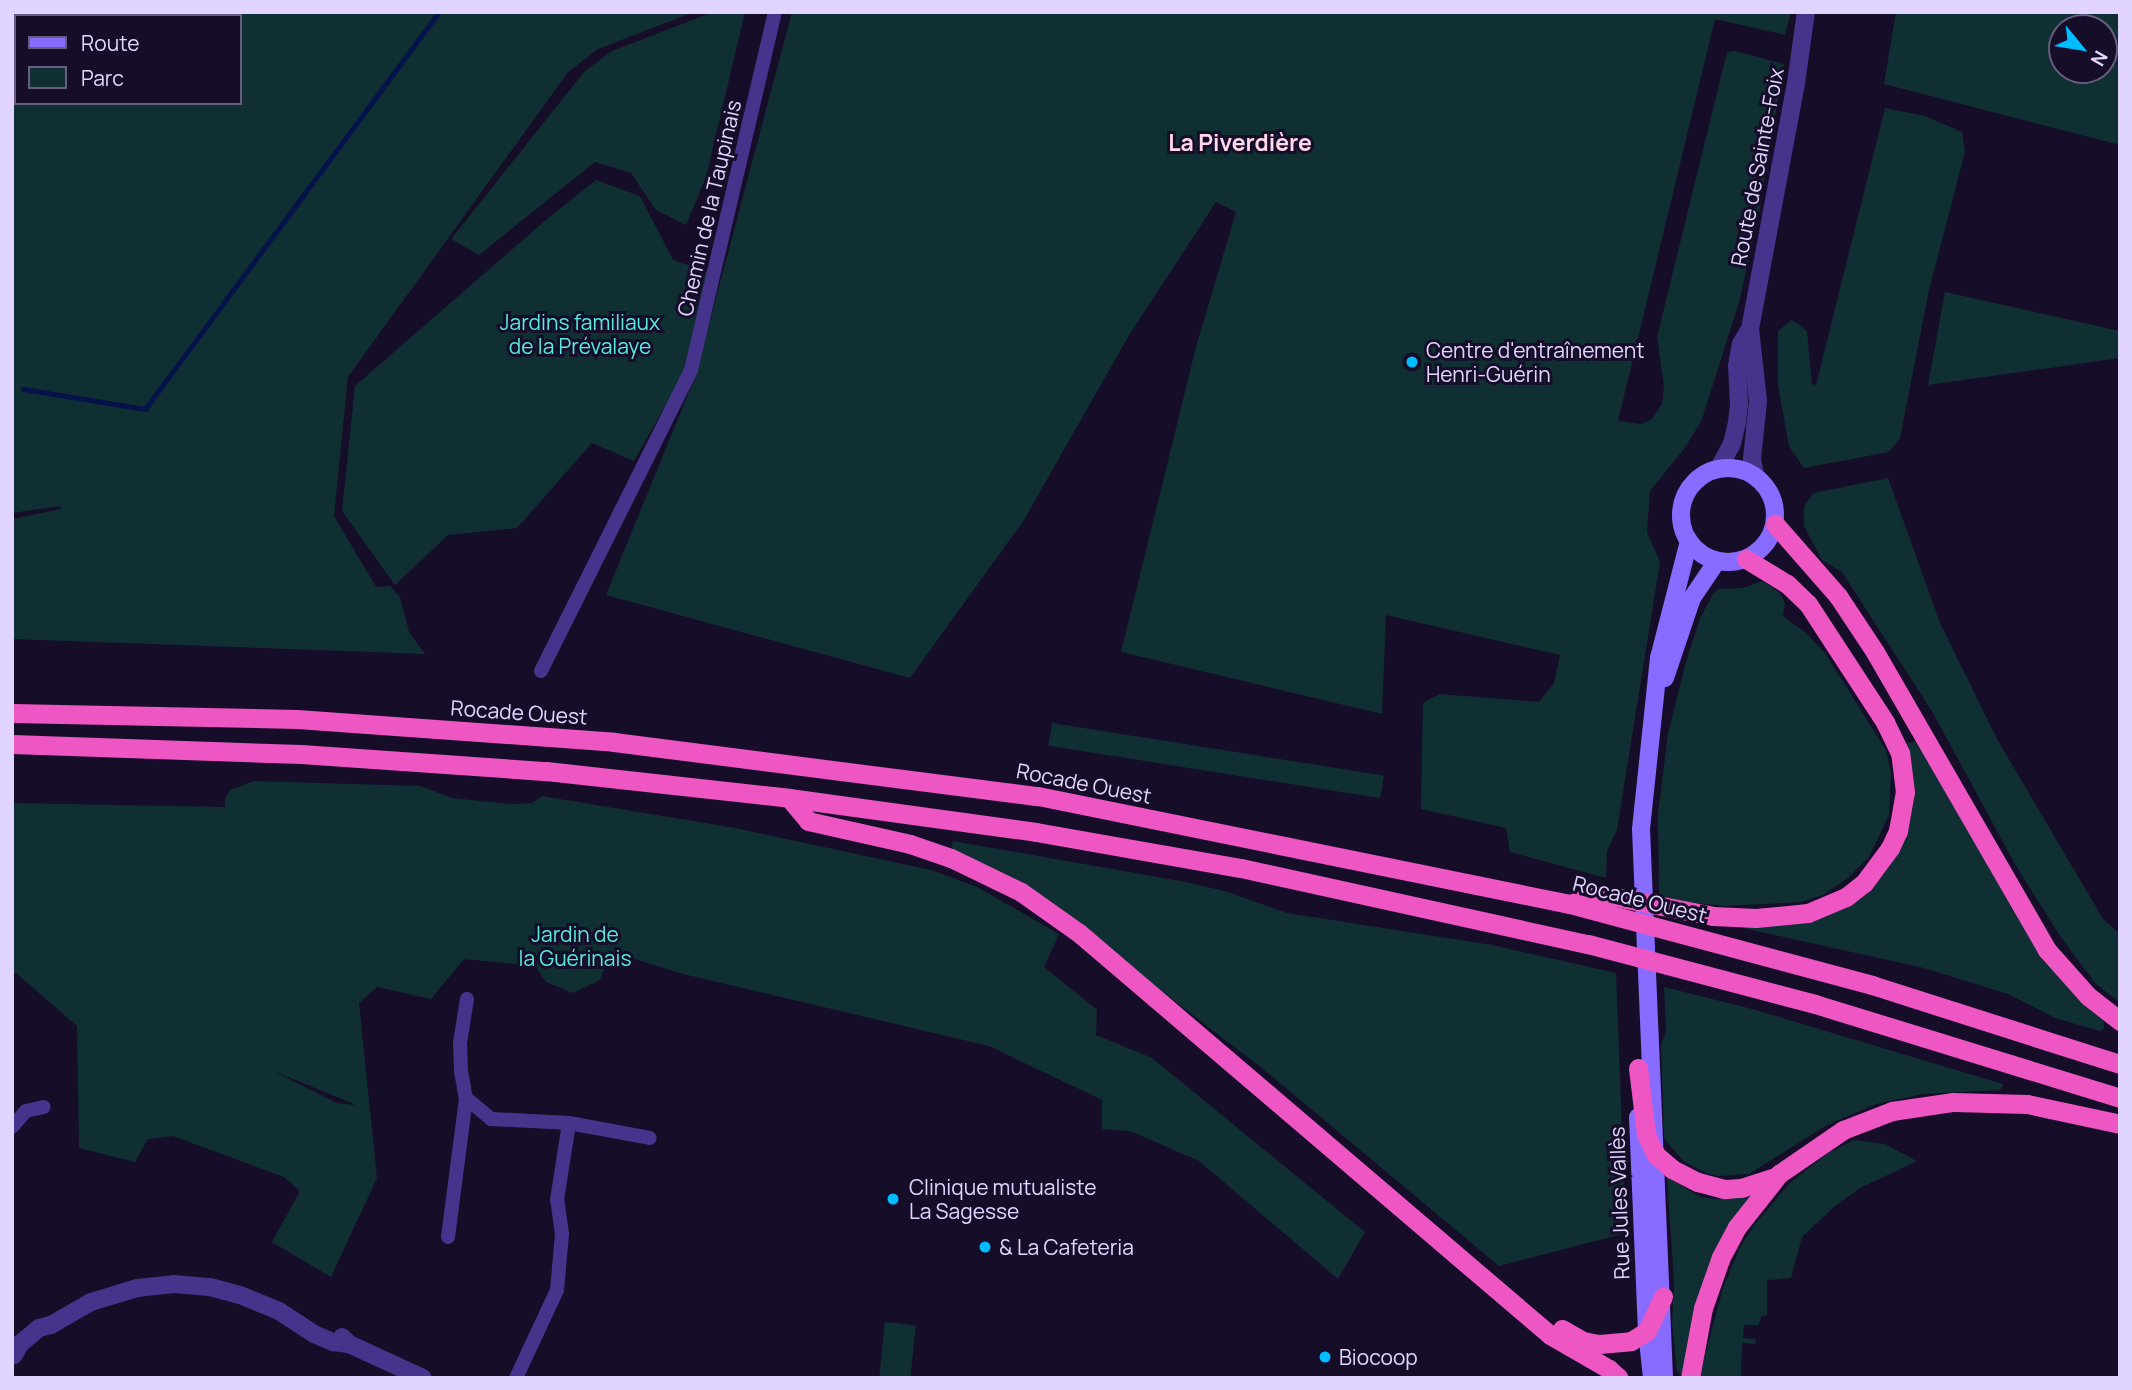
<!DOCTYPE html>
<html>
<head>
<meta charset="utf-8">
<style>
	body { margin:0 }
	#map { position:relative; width:2132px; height:1390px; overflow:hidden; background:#160d29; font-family:Manrope,sans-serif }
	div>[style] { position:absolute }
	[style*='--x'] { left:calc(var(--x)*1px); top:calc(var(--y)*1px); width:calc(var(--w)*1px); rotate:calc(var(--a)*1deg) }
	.green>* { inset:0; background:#102f33; transform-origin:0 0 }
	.stream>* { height:5px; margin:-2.5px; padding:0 2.5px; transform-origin:2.5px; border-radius:2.5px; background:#05134a }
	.minor>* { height:14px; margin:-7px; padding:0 7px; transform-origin:7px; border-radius:7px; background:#46348c }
	.tertiary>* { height:18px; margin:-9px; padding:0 9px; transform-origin:9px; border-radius:9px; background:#46348c }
	.secondary>* { height:18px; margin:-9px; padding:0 9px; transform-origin:9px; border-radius:9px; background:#886cff }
	.secondary>.ring { margin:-9px; padding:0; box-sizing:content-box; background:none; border:18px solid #886cff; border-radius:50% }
	.trunk>* { height:19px; margin:-9.5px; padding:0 9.5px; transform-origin:9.5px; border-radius:9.5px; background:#ee56c3 }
	.dots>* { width:19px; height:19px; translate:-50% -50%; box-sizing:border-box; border:4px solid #160d29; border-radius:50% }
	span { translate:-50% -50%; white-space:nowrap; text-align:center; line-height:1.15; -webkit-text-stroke:6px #160d29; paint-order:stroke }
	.street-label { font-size:21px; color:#e1d5ff }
	.park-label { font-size:21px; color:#55ebde }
	.poi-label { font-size:21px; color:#e1d5ff }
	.left { translate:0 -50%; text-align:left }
	.neighbourhood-label { font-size:23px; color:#ffd7ea; font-weight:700 }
	.frame { position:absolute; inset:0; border:14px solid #e1d5ff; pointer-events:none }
	.legend { position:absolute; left:14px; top:14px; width:228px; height:91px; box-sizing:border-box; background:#160d29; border:2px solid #675d7f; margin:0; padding:9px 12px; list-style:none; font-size:21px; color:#e1d5ff }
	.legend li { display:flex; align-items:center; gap:14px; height:35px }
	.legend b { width:35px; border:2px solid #675d7f }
	.north { position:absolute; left:2048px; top:14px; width:70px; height:70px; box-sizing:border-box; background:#160d29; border:2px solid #675d7f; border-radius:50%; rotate:120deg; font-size:19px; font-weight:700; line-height:28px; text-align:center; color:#e1d5ff }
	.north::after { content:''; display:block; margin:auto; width:24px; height:32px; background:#01bcff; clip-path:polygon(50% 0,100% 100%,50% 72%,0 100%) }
</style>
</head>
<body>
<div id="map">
	<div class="green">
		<div style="clip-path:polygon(evenodd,12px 12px,694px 12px,598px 49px,568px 72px,348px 377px,334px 516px,376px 587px,390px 586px,400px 597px,409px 632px,425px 654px,12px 639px,12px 519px,61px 509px,60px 506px,12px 513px,12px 12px,16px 16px,240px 16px,240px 103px,16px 103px,16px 16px)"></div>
		<div style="clip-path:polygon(713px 12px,745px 12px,706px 177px,686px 225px,656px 210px,631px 173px,595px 162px,479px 255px,451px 239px,584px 72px,612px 51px)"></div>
		<div style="clip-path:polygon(792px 12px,1791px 12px,1785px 35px,1715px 19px,1618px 421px,1641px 424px,1652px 419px,1662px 404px,1664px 385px,1657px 337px,1727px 52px,1735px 51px,1784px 64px,1759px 213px,1740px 299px,1701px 422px,1683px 450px,1650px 491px,1647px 532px,1660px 562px,1617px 830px,1607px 851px,1606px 878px,1510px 852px,1506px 828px,1421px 809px,1423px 703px,1440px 694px,1539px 702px,1554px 683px,1560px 655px,1386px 615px,1382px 714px,1121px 652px,1196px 347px,1236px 212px,1216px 202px,1128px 337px,1024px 520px,910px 678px,606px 595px,695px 377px)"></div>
		<div style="clip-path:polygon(evenodd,1896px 12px,2120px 12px,2120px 145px,1884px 84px,1896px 12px,2062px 28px,2104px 28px,2104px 70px,2062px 70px,2062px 28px)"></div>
		<div style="clip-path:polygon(1885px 108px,1925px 116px,1962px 132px,1965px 152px,1929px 290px,1900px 438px,1889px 452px,1804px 468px,1789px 446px,1778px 386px,1778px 331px,1792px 320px,1807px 331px,1812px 384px,1816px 385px)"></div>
		<div style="clip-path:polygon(596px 180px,640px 196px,673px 260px,712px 273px,685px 371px,634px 461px,592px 443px,517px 528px,448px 535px,395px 585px,342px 511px,355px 386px,547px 219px)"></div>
		<div style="clip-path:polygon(1945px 292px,2120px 331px,2120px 358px,1928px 385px)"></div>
		<div style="clip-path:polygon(1888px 478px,1940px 623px,1997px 739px,2103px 919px,2120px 934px,2120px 1003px,2096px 984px,2060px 936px,2016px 866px,1933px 713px,1842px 572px,1822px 560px,1804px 526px,1804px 507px,1813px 493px)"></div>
		<div style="clip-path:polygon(1763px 581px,1780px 593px,1785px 604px,1783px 616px,1806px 633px,1825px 653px,1886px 750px,1891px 772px,1889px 815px,1869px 857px,1848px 878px,1823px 895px,1801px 902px,1725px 906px,1659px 899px,1658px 814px,1668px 734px,1685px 665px,1700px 618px,1713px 594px,1718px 589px,1743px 588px)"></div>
		<div style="left:1052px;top:723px;width:336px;height:23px;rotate:9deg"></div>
		<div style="clip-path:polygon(1920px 741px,2103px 1017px,2104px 1028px,2100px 1031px,2055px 1018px,2008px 994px,1924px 968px,1743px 928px,1743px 925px,1785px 925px,1813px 920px,1835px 912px,1864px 891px,1913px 780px,1906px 743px)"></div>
		<div style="clip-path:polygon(evenodd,254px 781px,420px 786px,452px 798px,510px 804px,532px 803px,542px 796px,735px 828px,931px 870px,977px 887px,1059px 934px,1044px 967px,1097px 1010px,1096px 1035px,1152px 1058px,1365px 1232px,1338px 1279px,1199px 1161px,1130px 1131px,1102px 1129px,1102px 1100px,989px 1046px,683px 974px,622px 955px,606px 964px,600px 980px,573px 993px,546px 982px,535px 966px,464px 959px,431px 999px,377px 987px,359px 1003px,377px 1178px,331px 1277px,272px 1242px,300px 1191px,284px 1177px,173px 1136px,148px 1139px,135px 1162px,79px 1148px,77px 1026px,16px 973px,12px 975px,12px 803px,225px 807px,225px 798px,230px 790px,254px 781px,271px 1070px,354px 1104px,354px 1105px,337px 1103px,271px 1070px)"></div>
		<div style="clip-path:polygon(953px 841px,1191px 883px,1228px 892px,1287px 913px,1492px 945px,1616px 973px,1626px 1233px,1499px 1266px,1263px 1069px,1052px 907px,951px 851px)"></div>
		<div style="clip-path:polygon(1664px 987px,1752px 1009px,2003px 1084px,2001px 1090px,1923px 1094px,1876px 1104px,1827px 1125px,1749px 1174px,1718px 1176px,1706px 1173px,1683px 1161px,1664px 1138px,1661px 1044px,1666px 1032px)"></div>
		<div style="clip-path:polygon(1854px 1140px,1885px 1144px,1917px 1161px,1860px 1188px,1835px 1206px,1802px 1237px,1791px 1278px,1767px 1280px,1767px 1315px,1762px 1316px,1758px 1325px,1744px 1325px,1743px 1338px,1756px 1339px,1755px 1344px,1742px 1343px,1741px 1378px,1699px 1378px,1723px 1288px,1740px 1247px,1754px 1225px,1790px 1183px,1830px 1152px)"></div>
		<div style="clip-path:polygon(1667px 1177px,1701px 1197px,1714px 1199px,1751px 1195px,1681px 1375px,1677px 1371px,1672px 1322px,1674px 1281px)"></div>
		<div style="left:885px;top:1322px;width:31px;height:56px;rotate:6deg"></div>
	</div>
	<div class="stream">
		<div style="--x:23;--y:389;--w:124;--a:9.3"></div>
		<div style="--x:145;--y:409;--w:494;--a:-53.5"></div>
	</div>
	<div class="minor">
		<div style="--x:541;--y:671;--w:336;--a:-63.5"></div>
		<div style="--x:691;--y:370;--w:368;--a:-76.8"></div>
		<div style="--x:467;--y:999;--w:45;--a:99"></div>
		<div style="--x:460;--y:1043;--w:28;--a:88"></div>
		<div style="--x:461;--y:1071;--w:27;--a:80"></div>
		<div style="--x:466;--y:1098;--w:33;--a:40"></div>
		<div style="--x:491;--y:1119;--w:78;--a:2.9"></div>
		<div style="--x:569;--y:1123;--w:82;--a:10.5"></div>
		<div style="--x:12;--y:1127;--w:21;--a:-49"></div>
		<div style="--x:26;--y:1111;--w:18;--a:-13"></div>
		<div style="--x:448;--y:1237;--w:140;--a:-82.6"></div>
		<div style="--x:516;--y:1378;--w:97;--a:-65"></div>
		<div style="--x:557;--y:1290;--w:56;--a:-84.9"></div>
		<div style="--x:562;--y:1234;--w:34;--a:-98"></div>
		<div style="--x:557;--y:1200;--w:78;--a:-81.1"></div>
	</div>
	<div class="tertiary">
		<div style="--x:1719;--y:468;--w:27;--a:-62"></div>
		<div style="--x:1732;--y:444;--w:22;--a:-77"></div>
		<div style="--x:1737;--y:423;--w:20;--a:-84"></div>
		<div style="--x:1739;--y:403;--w:37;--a:-93"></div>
		<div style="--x:1737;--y:366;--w:22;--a:-80"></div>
		<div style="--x:1741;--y:344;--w:14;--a:-60"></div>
		<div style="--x:1755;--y:475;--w:16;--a:-101"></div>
		<div style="--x:1752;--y:459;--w:58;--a:-84.1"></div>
		<div style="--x:1758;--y:401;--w:72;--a:-96.3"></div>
		<div style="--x:1750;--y:329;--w:250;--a:-79.4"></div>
		<div style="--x:1796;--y:83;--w:72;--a:-82"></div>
		<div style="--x:342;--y:1337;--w:10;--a:45"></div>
		<div style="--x:349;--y:1344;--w:81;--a:24.7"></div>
		<div style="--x:14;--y:1355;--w:13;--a:-61"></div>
		<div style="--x:20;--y:1344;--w:25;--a:-40"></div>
		<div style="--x:39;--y:1328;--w:12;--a:-14"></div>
		<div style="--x:51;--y:1325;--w:46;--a:-29.9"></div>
		<div style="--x:91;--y:1302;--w:48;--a:-16.9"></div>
		<div style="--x:137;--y:1288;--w:37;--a:-6"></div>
		<div style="--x:174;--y:1284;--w:36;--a:5"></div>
		<div style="--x:210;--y:1287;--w:31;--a:15"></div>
		<div style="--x:240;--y:1295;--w:42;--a:22.3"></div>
		<div style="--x:279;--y:1311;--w:42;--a:33.3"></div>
		<div style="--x:314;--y:1334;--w:21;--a:23"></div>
		<div style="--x:333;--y:1342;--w:16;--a:7"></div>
	</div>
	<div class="secondary">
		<div class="ring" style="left:1681px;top:468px;width:76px;height:76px"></div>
		<div style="--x:1665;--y:678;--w:84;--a:-71.4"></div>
		<div style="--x:1692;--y:598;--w:45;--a:-56"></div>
		<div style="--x:1638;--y:1117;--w:214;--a:87.6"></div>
		<div style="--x:1647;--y:1331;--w:47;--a:83.9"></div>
		<div style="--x:1664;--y:1378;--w:549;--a:-92.4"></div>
		<div style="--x:1641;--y:829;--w:172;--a:-84"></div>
		<div style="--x:1659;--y:658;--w:121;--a:-75.6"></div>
	</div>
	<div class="trunk">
		<div style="--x:1775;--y:524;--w:96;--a:48.8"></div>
		<div style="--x:1838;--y:596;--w:67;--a:56.5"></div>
		<div style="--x:1875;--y:652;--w:344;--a:60"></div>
		<div style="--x:2047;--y:950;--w:62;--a:48.3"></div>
		<div style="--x:2088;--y:996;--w:41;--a:38"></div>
		<div style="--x:12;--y:713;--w:285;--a:1.2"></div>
		<div style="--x:297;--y:719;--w:318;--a:4.1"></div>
		<div style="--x:614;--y:742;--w:427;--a:7.3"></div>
		<div style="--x:1038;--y:796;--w:543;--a:11.48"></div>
		<div style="--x:1570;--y:904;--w:313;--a:15"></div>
		<div style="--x:1872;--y:985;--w:260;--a:17.7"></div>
		<div style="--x:12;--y:744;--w:289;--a:2"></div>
		<div style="--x:301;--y:754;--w:246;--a:4"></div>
		<div style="--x:546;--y:771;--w:244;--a:6.3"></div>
		<div style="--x:789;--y:798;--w:249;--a:7.8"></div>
		<div style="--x:1036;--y:832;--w:208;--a:10"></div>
		<div style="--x:1241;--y:868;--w:355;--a:12.4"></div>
		<div style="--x:1588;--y:944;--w:235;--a:14.8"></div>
		<div style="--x:1815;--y:1004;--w:319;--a:17.1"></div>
		<div style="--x:789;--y:798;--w:30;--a:50"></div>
		<div style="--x:808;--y:821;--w:105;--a:12.7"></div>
		<div style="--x:910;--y:844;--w:43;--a:18.9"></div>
		<div style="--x:951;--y:858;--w:78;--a:25.9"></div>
		<div style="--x:1021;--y:892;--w:71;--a:35.3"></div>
		<div style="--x:1079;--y:933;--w:619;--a:40.48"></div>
		<div style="--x:1550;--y:1335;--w:68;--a:30"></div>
		<div style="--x:1609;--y:1369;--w:13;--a:42"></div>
		<div style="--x:1570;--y:904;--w:32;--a:-18"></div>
		<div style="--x:1600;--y:894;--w:115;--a:11"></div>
		<div style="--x:1713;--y:916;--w:43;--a:2.7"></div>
		<div style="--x:1756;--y:918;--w:52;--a:-5.5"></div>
		<div style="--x:1808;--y:913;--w:41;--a:-22.8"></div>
		<div style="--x:1846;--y:897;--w:23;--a:-38"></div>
		<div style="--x:1864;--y:883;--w:44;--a:-53.4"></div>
		<div style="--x:1890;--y:848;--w:19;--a:-65"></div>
		<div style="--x:1898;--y:831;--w:40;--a:-80"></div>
		<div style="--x:1905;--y:792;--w:39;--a:-97"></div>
		<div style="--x:1900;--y:753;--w:34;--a:-116"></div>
		<div style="--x:1885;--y:722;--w:141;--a:-123.1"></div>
		<div style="--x:1808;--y:604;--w:29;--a:-136"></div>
		<div style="--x:1787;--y:584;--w:48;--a:-148.6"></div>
		<div style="--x:1638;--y:1068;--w:66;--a:83.1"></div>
		<div style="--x:1646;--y:1134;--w:23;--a:65"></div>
		<div style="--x:1656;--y:1155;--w:21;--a:41"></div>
		<div style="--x:1672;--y:1169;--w:29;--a:27"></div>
		<div style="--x:1698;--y:1182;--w:28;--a:15"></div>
		<div style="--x:1725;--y:1189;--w:16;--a:-4"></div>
		<div style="--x:1741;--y:1188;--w:35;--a:-18"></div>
		<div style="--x:1562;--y:1329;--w:24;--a:30"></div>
		<div style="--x:1583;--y:1341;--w:16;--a:11"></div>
		<div style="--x:1599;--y:1344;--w:32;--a:-5"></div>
		<div style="--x:1631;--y:1341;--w:19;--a:-32"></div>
		<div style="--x:1647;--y:1331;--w:38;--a:-65"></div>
		<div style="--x:1690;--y:1378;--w:71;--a:-79.5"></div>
		<div style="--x:1703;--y:1308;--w:54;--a:-70.6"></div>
		<div style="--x:1721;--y:1257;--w:34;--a:-62"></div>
		<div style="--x:1737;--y:1227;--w:68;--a:-51.6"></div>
		<div style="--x:1779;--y:1174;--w:78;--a:-34.5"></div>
		<div style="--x:1843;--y:1130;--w:53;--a:-21.2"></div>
		<div style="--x:1892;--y:1111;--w:62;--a:-8.4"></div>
		<div style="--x:1953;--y:1102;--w:74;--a:1.5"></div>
		<div style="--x:2027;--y:1104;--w:95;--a:12.1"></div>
	</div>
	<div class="dots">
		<div style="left:1412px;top:362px;background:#01bcff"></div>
		<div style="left:893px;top:1199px;background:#01bcff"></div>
		<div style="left:985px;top:1247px;background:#01bcff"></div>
		<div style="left:1325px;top:1357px;background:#01bcff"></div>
	</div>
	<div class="street-label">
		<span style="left:1757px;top:167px;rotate:-79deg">Route de Sainte-Foix</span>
		<span style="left:709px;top:208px;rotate:-77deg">Chemin de la Taupinais</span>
		<span style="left:519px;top:712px;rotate:4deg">Rocade Ouest</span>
		<span style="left:1084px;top:783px;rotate:11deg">Rocade Ouest</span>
		<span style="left:1640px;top:899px;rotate:14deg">Rocade Ouest</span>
		<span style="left:1619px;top:1203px;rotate:-92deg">Rue Jules Vallès</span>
	</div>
	<div class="park-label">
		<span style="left:580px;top:334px">Jardins familiaux<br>de la Prévalaye</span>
		<span style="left:575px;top:946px">Jardin de<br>la Guérinais</span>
	</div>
	<div class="poi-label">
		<span class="left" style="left:1426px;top:362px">Centre d'entraînement<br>Henri-Guérin</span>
		<span class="left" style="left:909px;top:1199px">Clinique mutualiste<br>La Sagesse</span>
		<span class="left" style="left:999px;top:1247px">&amp; La Cafeteria</span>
		<span class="left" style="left:1339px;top:1357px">Biocoop</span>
	</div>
	<div class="neighbourhood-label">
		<span style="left:1240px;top:142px">La Piverdière</span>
	</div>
	<div class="frame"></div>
	<ul class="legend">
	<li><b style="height:9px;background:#886cff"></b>Route</li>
	<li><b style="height:19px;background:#102f33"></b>Parc</li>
	</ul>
	<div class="north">N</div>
</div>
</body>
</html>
